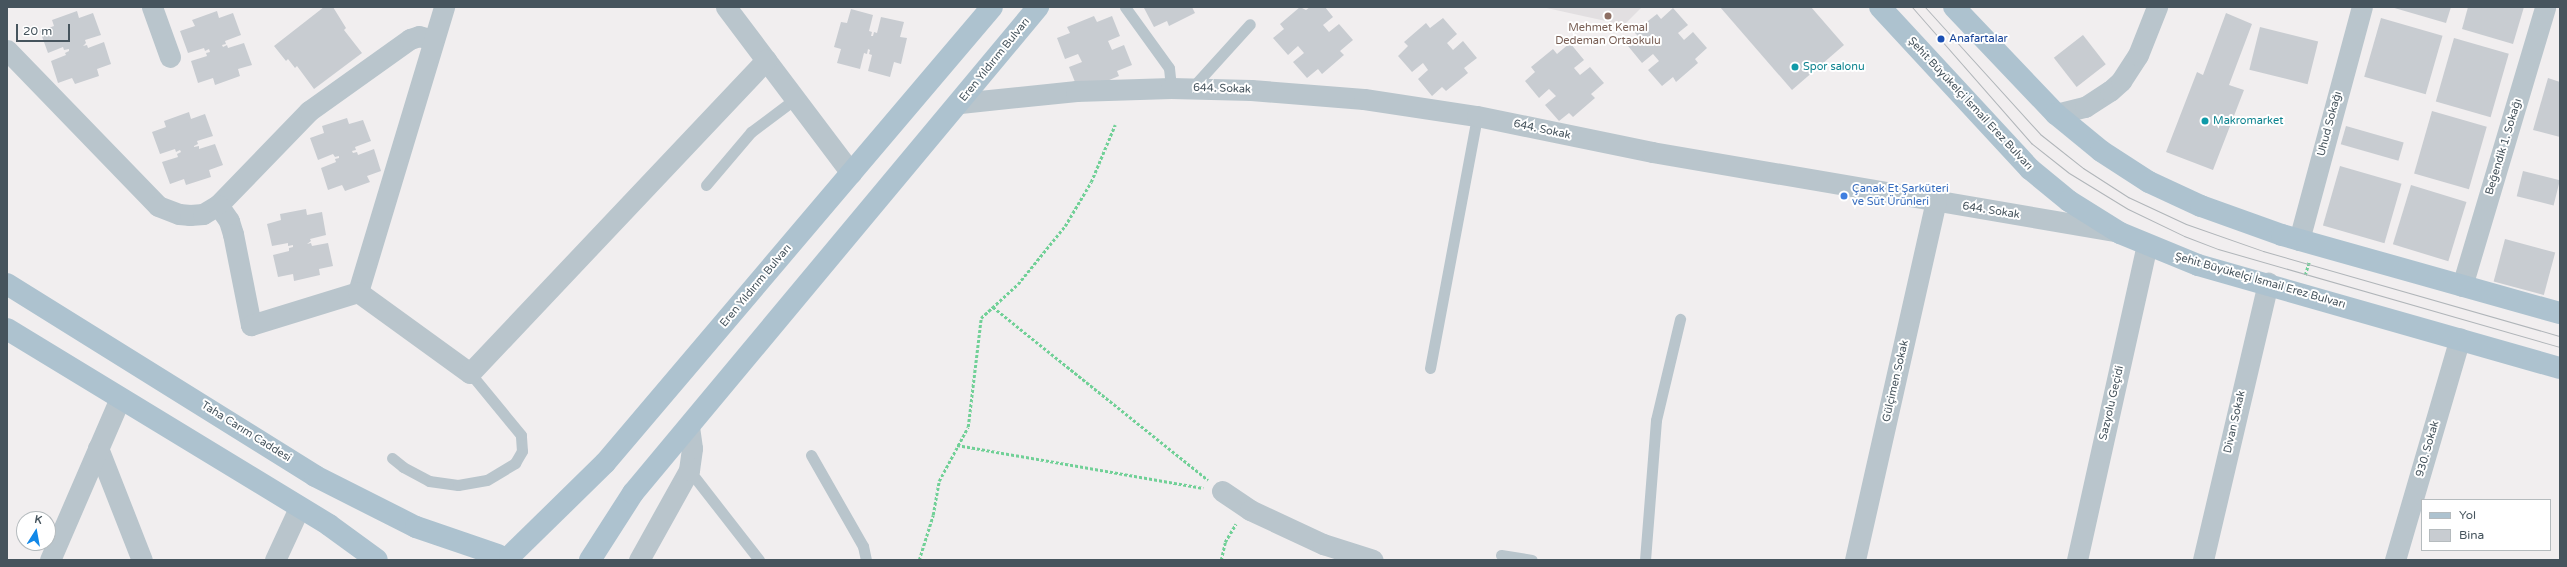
<!DOCTYPE html>
<html>
<head>
<meta charset="utf-8">
<style>
	body { margin:0 }
	#map { position:relative; width:2567px; height:567px; overflow:hidden; background:#f1eeef; font-family:"Varela Round",sans-serif }
	div>[style] { position:absolute }
	[style*='--x'] { left:calc(var(--x)*1px); top:calc(var(--y)*1px); width:calc(var(--w)*1px); rotate:calc(var(--a)*1deg) }
	.education>* { inset:0; background:#e2dfe1 }
	.building>* { inset:0; background:#c8ccd1; transform-origin:0 0 }
	.path>* { height:2.5px; margin-top:-1.25px; transform-origin:0; background:repeating-linear-gradient(90deg,#71d097 0 3px,transparent 0 5px) }
	.lane>* { height:11px; margin:-5.5px; padding:0 5.5px; transform-origin:5.5px; border-radius:5.5px; background:#b9c5cc }
	.street>* { height:21px; margin:-10.5px; padding:0 10.5px; transform-origin:10.5px; border-radius:10.5px; background:#b9c5cc }
	.primary>* { height:22px; margin:-11px; padding:0 11px; transform-origin:11px; border-radius:11px; background:#adc2cf }
	.tram>* { height:1px; margin:-0.5px; padding:0 0.5px; transform-origin:0.5px; border-radius:0.5px; background:#b0b5b9 }
	.dots>* { width:11px; height:11px; translate:-50% -50%; box-sizing:border-box; border:2px solid #fff; border-radius:50% }
	span { translate:-50% -50%; white-space:nowrap; text-align:center; line-height:1.15; -webkit-text-stroke:4px #fff; paint-order:stroke }
	.education-label { font-size:11px; color:#785e54 }
	.transit-label { font-size:11px; color:#164399 }
	.left { translate:0 -50%; text-align:left }
	.street-label { font-size:11px; color:#46545d }
	.culture-label { font-size:11px; color:#0d838f }
	.shop-label { font-size:11px; color:#366cbe }
	.frame { position:absolute; inset:0; border:8px solid #46545d; pointer-events:none }
	.legend { position:absolute; left:2421px; top:499px; width:130px; height:52px; box-sizing:border-box; background:#fff; border:1px solid #b5bbbe; margin:0; padding:5px 7px; list-style:none; font-size:12px; color:#46545d }
	.legend li { display:flex; align-items:center; gap:8px; height:20px }
	.legend b { width:20px; border:1px solid #b5bbbe }
	.north { position:absolute; left:16px; top:511px; width:40px; height:40px; box-sizing:border-box; background:#fff; border:1px solid #b5bbbe; border-radius:50%; rotate:11deg; font-size:11px; font-weight:700; line-height:16px; text-align:center; color:#46545d }
	.north::after { content:''; display:block; margin:auto; width:14px; height:18px; background:#1288e8; clip-path:polygon(50% 0,100% 100%,50% 72%,0 100%) }
	.scale { position:absolute; left:16px; top:24px; width:54px; height:18px; box-sizing:border-box; border:2px solid #46545d; border-top:0; padding-left:5px; font-size:12px; line-height:14px; white-space:nowrap; color:#46545d; -webkit-text-stroke:3px #fff; paint-order:stroke }
</style>
</head>
<body>
<div id="map">
	<div class="education">
		<div style="clip-path:polygon(1542px 7px,1642px 7px,1624px 25px)"></div>
	</div>
	<div class="building">
		<div style="clip-path:polygon(324px 7px,333px 7px,346px 28px,344px 30px,362px 53px,314px 89px,297px 66px,295px 68px,288px 59px,286px 61px,274px 46px)"></div>
		<div style="clip-path:polygon(1147px 7px,1192px 7px,1195px 13px,1169px 26px,1167px 21px,1154px 27px,1144px 8px)"></div>
		<div style="clip-path:polygon(1300px 7px,1306px 10px,1310px 7px,1325px 7px,1333px 17px,1323px 25px,1329px 32px,1339px 24px,1353px 40px,1340px 51px,1344px 55px,1322px 74px,1318px 69px,1307px 78px,1293px 62px,1304px 53px,1298px 46px,1288px 55px,1273px 38px,1284px 29px,1280px 24px)"></div>
		<div style="clip-path:polygon(1720px 7px,1811px 7px,1844px 45px,1792px 90px)"></div>
		<div style="clip-path:polygon(2391px 7px,2451px 7px,2446px 23px)"></div>
		<div style="clip-path:polygon(2468px 7px,2524px 7px,2513px 44px,2462px 29px)"></div>
		<div style="clip-path:polygon(1673px 8px,1688px 25px,1678px 33px,1684px 40px,1693px 32px,1707px 48px,1695px 59px,1698px 63px,1676px 82px,1673px 77px,1662px 86px,1648px 70px,1659px 61px,1653px 54px,1642px 63px,1628px 46px,1639px 37px,1634px 32px,1657px 14px,1661px 19px)"></div>
		<div style="clip-path:polygon(851px 9px,873px 15px,869px 31px,872px 32px,871px 36px,873px 36px,874px 32px,877px 33px,881px 17px,904px 22px,900px 37px,907px 38px,901px 64px,894px 62px,890px 77px,868px 71px,872px 55px,869px 54px,870px 50px,868px 49px,867px 54px,864px 53px,860px 69px,837px 63px,841px 49px,834px 47px,841px 22px,847px 23px)"></div>
		<div style="clip-path:polygon(77px 11px,79px 18px,93px 13px,101px 35px,85px 40px,86px 43px,83px 46px,87px 45px,88px 48px,104px 42px,111px 64px,97px 69px,99px 76px,75px 84px,72px 78px,58px 83px,51px 61px,66px 55px,65px 53px,69px 51px,69px 49px,64px 50px,63px 47px,48px 53px,40px 31px,54px 26px,52px 20px)"></div>
		<div style="clip-path:polygon(217px 11px,219px 18px,233px 13px,241px 35px,225px 41px,226px 44px,222px 45px,223px 47px,227px 45px,228px 48px,244px 43px,252px 65px,238px 69px,240px 76px,215px 85px,213px 78px,198px 83px,191px 61px,207px 56px,206px 53px,210px 52px,209px 49px,205px 51px,204px 48px,188px 53px,180px 31px,195px 26px,192px 20px)"></div>
		<div style="clip-path:polygon(2226px 13px,2252px 24px,2229px 85px,2244px 90px,2213px 170px,2166px 152px,2197px 72px,2203px 75px)"></div>
		<div style="clip-path:polygon(1094px 16px,1097px 22px,1112px 16px,1120px 36px,1108px 41px,1112px 50px,1124px 45px,1132px 65px,1117px 71px,1119px 76px,1092px 87px,1077px 87px,1069px 67px,1082px 62px,1078px 54px,1065px 59px,1057px 38px,1070px 33px,1067px 27px)"></div>
		<div style="clip-path:polygon(1443px 18px,1457px 34px,1447px 43px,1453px 50px,1463px 41px,1477px 58px,1464px 68px,1468px 73px,1446px 91px,1442px 87px,1432px 96px,1418px 79px,1428px 70px,1423px 63px,1412px 72px,1398px 56px,1408px 46px,1404px 42px,1426px 23px,1430px 28px)"></div>
		<div style="left:2381px;top:18px;width:64px;height:61px;rotate:16deg"></div>
		<div style="left:2260px;top:27px;width:60px;height:44px;rotate:14deg"></div>
		<div style="left:2083px;top:35px;width:37px;height:37px;rotate:52deg"></div>
		<div style="left:2454px;top:38px;width:57px;height:66px;rotate:16deg"></div>
		<div style="clip-path:polygon(1570px 43px,1584px 60px,1574px 68px,1580px 75px,1590px 67px,1604px 83px,1591px 94px,1595px 98px,1573px 117px,1569px 113px,1559px 121px,1545px 105px,1556px 96px,1549px 89px,1539px 98px,1525px 81px,1535px 72px,1531px 67px,1553px 49px,1557px 54px)"></div>
		<div style="clip-path:polygon(2548px 78px,2560px 82px,2560px 137px,2533px 130px)"></div>
		<div style="left:2432px;top:111px;width:57px;height:65px;rotate:16deg"></div>
		<div style="clip-path:polygon(189px 112px,191px 119px,205px 114px,213px 136px,197px 141px,198px 144px,194px 146px,194px 147px,199px 146px,199px 149px,215px 144px,223px 165px,209px 170px,211px 177px,186px 185px,184px 179px,170px 184px,162px 162px,178px 157px,177px 154px,181px 152px,180px 150px,176px 152px,175px 149px,160px 154px,152px 132px,166px 127px,164px 121px)"></div>
		<div style="clip-path:polygon(347px 118px,349px 124px,363px 120px,371px 141px,355px 147px,356px 150px,352px 151px,353px 153px,357px 152px,358px 155px,374px 149px,381px 171px,367px 176px,370px 182px,345px 191px,342px 185px,328px 190px,321px 168px,336px 162px,335px 159px,339px 158px,339px 156px,335px 157px,333px 154px,318px 160px,310px 138px,324px 133px,322px 126px)"></div>
		<div style="left:2346px;top:126px;width:60px;height:19px;rotate:16deg"></div>
		<div style="left:2340px;top:166px;width:64px;height:62px;rotate:16deg"></div>
		<div style="left:2523px;top:171px;width:38px;height:26px;rotate:14deg"></div>
		<div style="left:2411px;top:185px;width:58px;height:62px;rotate:17deg"></div>
		<div style="clip-path:polygon(306px 209px,307px 215px,322px 212px,326px 235px,310px 239px,311px 241px,307px 244px,311px 243px,312px 246px,328px 243px,333px 266px,319px 269px,320px 275px,294px 281px,293px 274px,278px 277px,273px 255px,289px 251px,289px 248px,293px 247px,293px 245px,288px 246px,288px 243px,272px 246px,267px 224px,281px 220px,280px 214px)"></div>
		<div style="left:2505px;top:239px;width:52px;height:44px;rotate:15deg"></div>
	</div>
	<div class="path">
		<div style="--x:2305;--y:275;--w:14;--a:-73"></div>
		<div style="--x:993;--y:307;--w:276;--a:38.8"></div>
		<div style="--x:957;--y:445;--w:250;--a:9.9"></div>
		<div style="--x:919;--y:560;--w:47;--a:-72.7"></div>
		<div style="--x:933;--y:515;--w:35;--a:-80"></div>
		<div style="--x:939;--y:481;--w:61;--a:-61.8"></div>
		<div style="--x:968;--y:427;--w:110;--a:-83.2"></div>
		<div style="--x:981;--y:318;--w:50;--a:-42.6"></div>
		<div style="--x:1018;--y:284;--w:75;--a:-51"></div>
		<div style="--x:1065;--y:226;--w:51;--a:-59.4"></div>
		<div style="--x:1091;--y:182;--w:62;--a:-67.2"></div>
		<div style="--x:1221;--y:560;--w:18;--a:-77"></div>
		<div style="--x:1225;--y:542;--w:21;--a:-59"></div>
	</div>
	<div class="lane">
		<div style="--x:1125;--y:7;--w:75;--a:54.2"></div>
		<div style="--x:1169;--y:68;--w:20;--a:84"></div>
		<div style="--x:1192;--y:88;--w:86;--a:-47.8"></div>
		<div style="--x:706;--y:185;--w:70;--a:-49.7"></div>
		<div style="--x:751;--y:132;--w:55;--a:-36.9"></div>
		<div style="--x:1430;--y:368;--w:256;--a:-79.4"></div>
		<div style="--x:811;--y:455;--w:105;--a:60.3"></div>
		<div style="--x:863;--y:546;--w:14;--a:78"></div>
		<div style="--x:392;--y:458;--w:14;--a:39"></div>
		<div style="--x:403;--y:467;--w:30;--a:28"></div>
		<div style="--x:429;--y:481;--w:29;--a:8"></div>
		<div style="--x:458;--y:485;--w:29;--a:-10"></div>
		<div style="--x:487;--y:480;--w:33;--a:-31"></div>
		<div style="--x:515;--y:463;--w:14;--a:-60"></div>
		<div style="--x:522;--y:451;--w:16;--a:-94"></div>
		<div style="--x:521;--y:435;--w:80;--a:-129.4"></div>
		<div style="--x:689;--y:470;--w:114;--a:52.1"></div>
		<div style="--x:1501;--y:555;--w:31;--a:9"></div>
		<div style="--x:1645;--y:560;--w:140;--a:-85.5"></div>
		<div style="--x:1656;--y:420;--w:104;--a:-76.6"></div>
	</div>
	<div class="street">
		<div style="--x:152;--y:7;--w:53;--a:70.2"></div>
		<div style="--x:726;--y:7;--w:208;--a:53"></div>
		<div style="--x:7;--y:50;--w:217;--a:45.9"></div>
		<div style="--x:158;--y:206;--w:22;--a:21"></div>
		<div style="--x:179;--y:214;--w:11;--a:5"></div>
		<div style="--x:190;--y:215;--w:13;--a:-4"></div>
		<div style="--x:203;--y:214;--w:17;--a:-31"></div>
		<div style="--x:218;--y:205;--w:131;--a:-45.9"></div>
		<div style="--x:309;--y:111;--w:124;--a:-35.5"></div>
		<div style="--x:410;--y:39;--w:9;--a:-18"></div>
		<div style="--x:419;--y:36;--w:15;--a:16"></div>
		<div style="--x:960;--y:103;--w:117;--a:-5.9"></div>
		<div style="--x:1076;--y:91;--w:95;--a:-1.8"></div>
		<div style="--x:1171;--y:88;--w:80;--a:1.4"></div>
		<div style="--x:1251;--y:90;--w:113;--a:4.6"></div>
		<div style="--x:1364;--y:99;--w:114;--a:8.6"></div>
		<div style="--x:1477;--y:116;--w:179;--a:11.6"></div>
		<div style="--x:1652;--y:152;--w:473;--a:9.7"></div>
		<div style="--x:2056;--y:114;--w:30;--a:-14"></div>
		<div style="--x:2085;--y:107;--w:30;--a:-33"></div>
		<div style="--x:2110;--y:91;--w:15;--a:-42"></div>
		<div style="--x:2121;--y:81;--w:31;--a:-57"></div>
		<div style="--x:2138;--y:55;--w:52;--a:-68.4"></div>
		<div style="--x:218;--y:205;--w:19;--a:55"></div>
		<div style="--x:229;--y:221;--w:14;--a:73"></div>
		<div style="--x:233;--y:234;--w:93;--a:78.8"></div>
		<div style="--x:251;--y:325;--w:112;--a:-17.1"></div>
		<div style="--x:358;--y:292;--w:298;--a:-73.2"></div>
		<div style="--x:2299;--y:240;--w:241;--a:-74.9"></div>
		<div style="--x:2462;--y:286;--w:291;--a:-73.4"></div>
		<div style="--x:358;--y:292;--w:138;--a:35.9"></div>
		<div style="--x:470;--y:373;--w:431;--a:-46.6"></div>
		<div style="--x:98;--y:448;--w:120;--a:68.6"></div>
		<div style="--x:1222;--y:491;--w:34;--a:34"></div>
		<div style="--x:1250;--y:510;--w:81;--a:25"></div>
		<div style="--x:1323;--y:544;--w:52;--a:17.7"></div>
		<div style="--x:50;--y:560;--w:176;--a:-66.6"></div>
		<div style="--x:275;--y:560;--w:57;--a:-65.2"></div>
		<div style="--x:639;--y:560;--w:103;--a:-60.9"></div>
		<div style="--x:689;--y:470;--w:22;--a:-82"></div>
		<div style="--x:692;--y:448;--w:22;--a:-98"></div>
		<div style="--x:1855;--y:560;--w:367;--a:-77.3"></div>
		<div style="--x:2077;--y:560;--w:323;--a:-77.5"></div>
		<div style="--x:2203;--y:560;--w:285;--a:-76.8"></div>
		<div style="--x:2395;--y:560;--w:231;--a:-73.7"></div>
	</div>
	<div class="primary">
		<div style="--x:1880;--y:7;--w:221;--a:47.2"></div>
		<div style="--x:2030;--y:169;--w:50;--a:39.4"></div>
		<div style="--x:2069;--y:201;--w:60;--a:32.1"></div>
		<div style="--x:2120;--y:233;--w:84;--a:22.3"></div>
		<div style="--x:2198;--y:265;--w:376;--a:15.9"></div>
		<div style="--x:1954;--y:7;--w:148;--a:46.4"></div>
		<div style="--x:2056;--y:114;--w:58;--a:39.4"></div>
		<div style="--x:2101;--y:151;--w:57;--a:32.9"></div>
		<div style="--x:2149;--y:182;--w:57;--a:24.8"></div>
		<div style="--x:2201;--y:206;--w:86;--a:19.7"></div>
		<div style="--x:2282;--y:235;--w:289;--a:15.7"></div>
		<div style="--x:7;--y:284;--w:363;--a:31.9"></div>
		<div style="--x:315;--y:476;--w:113;--a:26.8"></div>
		<div style="--x:416;--y:527;--w:87;--a:18.9"></div>
		<div style="--x:7;--y:329;--w:377;--a:31.3"></div>
		<div style="--x:329;--y:525;--w:59;--a:36.1"></div>
		<div style="--x:510;--y:556;--w:133;--a:-44.4"></div>
		<div style="--x:605;--y:463;--w:598;--a:-49.68"></div>
		<div style="--x:590;--y:560;--w:80;--a:-57.3"></div>
		<div style="--x:633;--y:493;--w:633;--a:-50.19"></div>
	</div>
	<div class="tram">
		<div style="--x:1912;--y:7;--w:181;--a:48.8"></div>
		<div style="--x:2031;--y:143;--w:48;--a:38.3"></div>
		<div style="--x:2069;--y:173;--w:69;--a:31.4"></div>
		<div style="--x:2128;--y:209;--w:62;--a:25.7"></div>
		<div style="--x:2184;--y:236;--w:36;--a:21"></div>
		<div style="--x:2218;--y:249;--w:356;--a:16"></div>
		<div style="--x:1925;--y:7;--w:171;--a:47.8"></div>
		<div style="--x:2040;--y:134;--w:55;--a:38.3"></div>
		<div style="--x:2083;--y:168;--w:54;--a:32.8"></div>
		<div style="--x:2128;--y:197;--w:64;--a:25"></div>
		<div style="--x:2186;--y:224;--w:82;--a:19.3"></div>
		<div style="--x:2263;--y:251;--w:309;--a:16"></div>
	</div>
	<div class="dots">
		<div style="left:1608px;top:16px;background:#8d6e63"></div>
		<div style="left:1941px;top:39px;background:#1a4fb4"></div>
		<div style="left:1795px;top:67px;background:#0f9aa8"></div>
		<div style="left:2205px;top:121px;background:#0f9aa8"></div>
		<div style="left:1844px;top:196px;background:#3f7fe0"></div>
	</div>
	<div class="education-label">
		<span style="left:1608px;top:35px">Mehmet Kemal<br>Dedeman Ortaokulu</span>
	</div>
	<div class="transit-label">
		<span class="left" style="left:1949px;top:39px">Anafartalar</span>
	</div>
	<div class="street-label">
		<span style="left:995px;top:60px;rotate:-51deg">Eren Yıldırım Bulvarı</span>
		<span style="left:1222px;top:89px;rotate:2deg">644. Sokak</span>
		<span style="left:1970px;top:104px;rotate:47deg">Şehit Büyükelçi İsmail Erez Bulvarı</span>
		<span style="left:2330px;top:124px;rotate:-75deg">Uhud Sokağı</span>
		<span style="left:1542px;top:130px;rotate:12deg">644. Sokak</span>
		<span style="left:2504px;top:147px;rotate:-73deg">Beğendik 1. Sokağı</span>
		<span style="left:1991px;top:211px;rotate:9deg">644. Sokak</span>
		<span style="left:2260px;top:281px;rotate:16deg">Şehit Büyükelçi İsmail Erez Bulvarı</span>
		<span style="left:756px;top:286px;rotate:-50deg">Eren Yıldırım Bulvarı</span>
		<span style="left:1896px;top:381px;rotate:-77deg">Gülçimen Sokak</span>
		<span style="left:2112px;top:403px;rotate:-77deg">Sazyolu Geçidi</span>
		<span style="left:2235px;top:422px;rotate:-77deg">Divan Sokak</span>
		<span style="left:246px;top:432px;rotate:32deg">Taha Carım Caddesi</span>
		<span style="left:2428px;top:449px;rotate:-74deg">930. Sokak</span>
	</div>
	<div class="culture-label">
		<span class="left" style="left:1803px;top:67px">Spor salonu</span>
		<span class="left" style="left:2213px;top:121px">Makromarket</span>
	</div>
	<div class="shop-label">
		<span class="left" style="left:1852px;top:196px">Çanak Et Şarküteri<br>ve Süt Ürünleri</span>
	</div>
	<div class="frame"></div>
	<ul class="legend">
	<li><b style="height:5px;background:#adc2cf"></b>Yol</li>
	<li><b style="height:11px;background:#c8ccd1"></b>Bina</li>
	</ul>
	<div class="north">K</div>
	<div class="scale">20 m</div>
</div>
</body>
</html>
